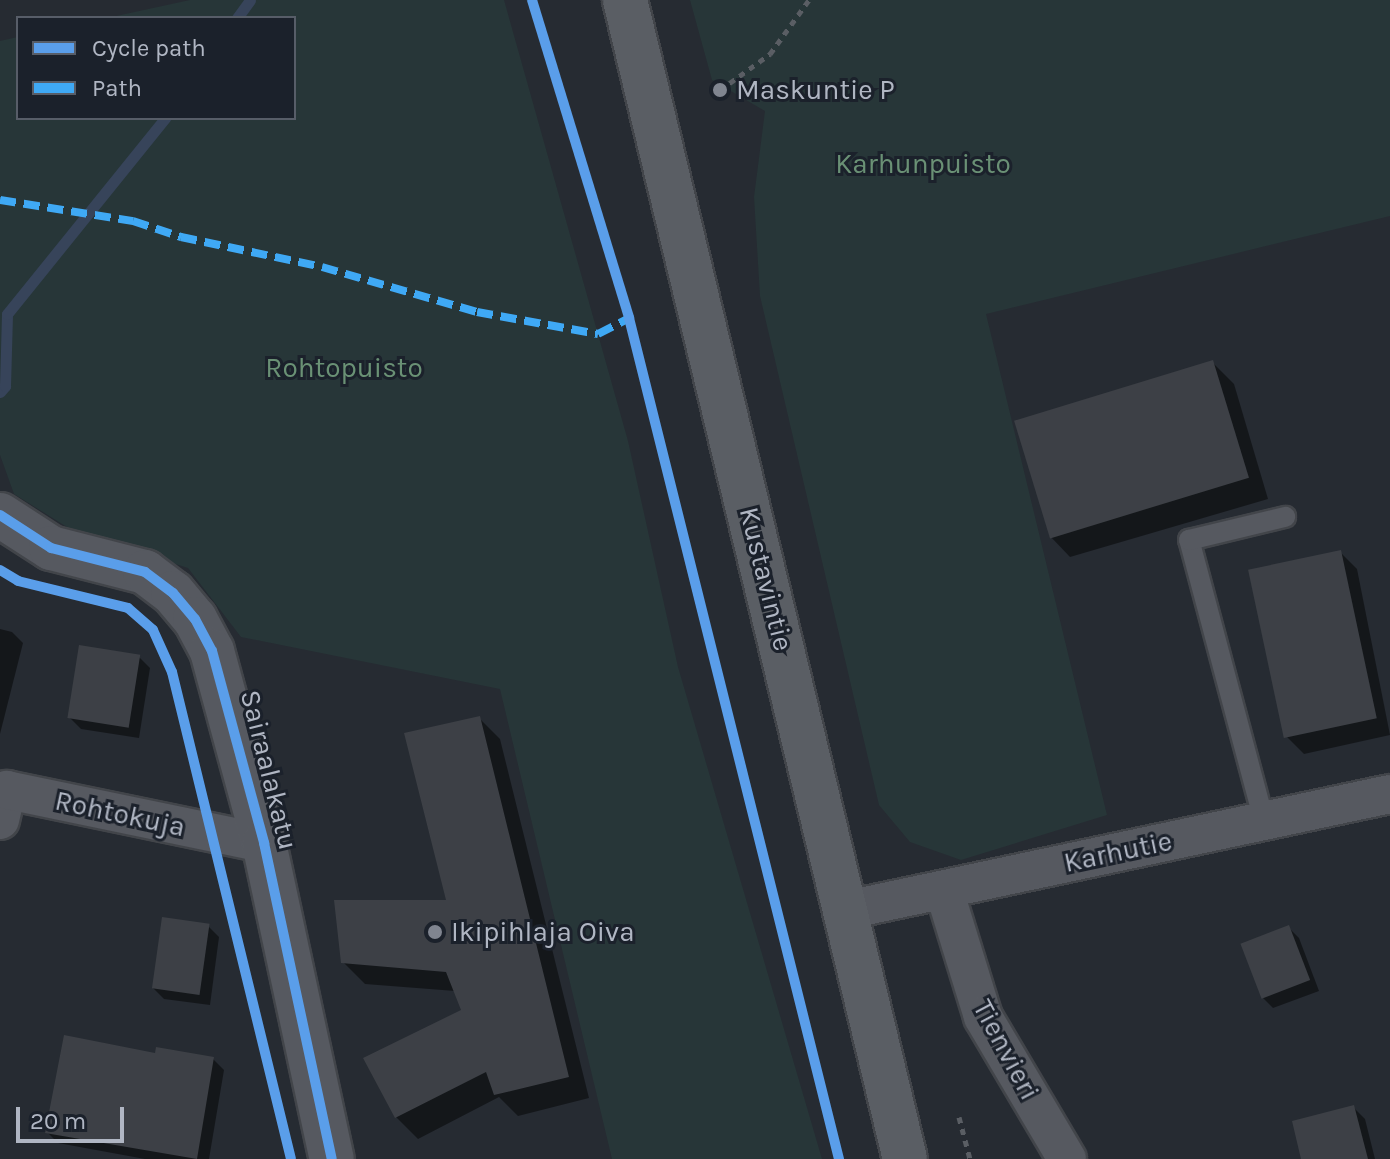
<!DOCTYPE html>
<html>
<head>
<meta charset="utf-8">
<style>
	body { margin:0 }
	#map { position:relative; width:1390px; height:1159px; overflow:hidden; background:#262b32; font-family:Karla,sans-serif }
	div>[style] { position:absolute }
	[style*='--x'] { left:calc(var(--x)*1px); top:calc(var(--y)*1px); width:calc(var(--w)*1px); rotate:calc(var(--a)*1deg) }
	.green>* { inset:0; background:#273638 }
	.shadow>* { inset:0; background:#0007 }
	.stream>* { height:11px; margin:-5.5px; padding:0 5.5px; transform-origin:5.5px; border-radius:5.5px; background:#37445a }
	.building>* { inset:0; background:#3d4046; transform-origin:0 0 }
	.path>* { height:5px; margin-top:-2.5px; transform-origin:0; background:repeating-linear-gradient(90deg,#5a5e64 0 6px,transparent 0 12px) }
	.roads { filter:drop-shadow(2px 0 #42454a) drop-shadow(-2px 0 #42454a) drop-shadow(0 2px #42454a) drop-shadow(0 -2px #42454a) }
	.service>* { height:20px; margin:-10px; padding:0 10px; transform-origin:10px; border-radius:10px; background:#565960 }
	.minor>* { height:38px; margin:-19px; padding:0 19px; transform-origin:19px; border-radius:19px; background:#565960 }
	.tertiary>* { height:44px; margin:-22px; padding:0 22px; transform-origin:22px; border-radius:22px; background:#565960 }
	.secondary>* { height:44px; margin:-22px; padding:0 22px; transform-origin:22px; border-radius:22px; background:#5a5e64 }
	.quiet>* { height:8px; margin-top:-4px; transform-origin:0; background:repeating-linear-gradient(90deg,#3fa9f5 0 16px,transparent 0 24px) }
	.cycleway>* { height:10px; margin:-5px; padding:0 5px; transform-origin:5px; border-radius:5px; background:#5a9eea }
	.dots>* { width:22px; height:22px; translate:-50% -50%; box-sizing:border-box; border:4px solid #1b212b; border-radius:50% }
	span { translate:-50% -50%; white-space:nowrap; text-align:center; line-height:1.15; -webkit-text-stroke:6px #1b212b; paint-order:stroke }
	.poi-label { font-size:28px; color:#b0b6c3 }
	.left { translate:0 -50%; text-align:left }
	.park-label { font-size:28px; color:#6a9175 }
	.street-label { font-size:28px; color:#b0b6c3 }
	.legend { position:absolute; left:16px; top:16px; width:280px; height:104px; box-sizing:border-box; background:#1b212b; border:2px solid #575d68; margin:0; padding:10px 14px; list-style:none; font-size:24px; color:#b0b6c3 }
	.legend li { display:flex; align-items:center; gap:16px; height:40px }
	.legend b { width:40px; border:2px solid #575d68 }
	.scale { position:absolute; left:16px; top:1107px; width:108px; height:36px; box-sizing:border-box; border:4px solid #b0b6c3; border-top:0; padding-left:10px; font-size:24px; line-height:28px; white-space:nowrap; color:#b0b6c3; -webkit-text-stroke:6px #1b212b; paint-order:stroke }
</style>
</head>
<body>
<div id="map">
	<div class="green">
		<div style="clip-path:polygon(190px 0,504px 0,628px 441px,678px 667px,822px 1159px,612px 1159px,500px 689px,241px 637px,188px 568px,75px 532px,14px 494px,0 455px,0 41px,18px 37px,18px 118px,294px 118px,294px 18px,107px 18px)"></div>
		<div style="clip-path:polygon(690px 0,1390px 0,1390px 216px,986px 314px,1107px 815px,961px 860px,910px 842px,879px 805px,760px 296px,754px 197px,765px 111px,712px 80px)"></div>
	</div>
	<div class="shadow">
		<div style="clip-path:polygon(1212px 362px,1234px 384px,1268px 499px,1070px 557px,1049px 535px)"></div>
		<div style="clip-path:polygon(1340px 552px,1357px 569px,1390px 735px,1304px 754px,1287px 737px)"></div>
		<div style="clip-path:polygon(0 629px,12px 632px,23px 643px,0 734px)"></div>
		<div style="clip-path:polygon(139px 657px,150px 668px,139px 738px,81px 729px,70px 718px)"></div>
		<div style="clip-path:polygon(479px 718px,500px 739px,589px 1098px,518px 1116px,499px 1097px,418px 1139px,396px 1117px,463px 1011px,455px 991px,365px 984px,343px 962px,449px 902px)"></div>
		<div style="clip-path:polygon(208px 926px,219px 937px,210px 1005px,164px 999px,153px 988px)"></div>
		<div style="clip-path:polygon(1288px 927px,1299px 938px,1319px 991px,1273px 1008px,1262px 997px)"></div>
		<div style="clip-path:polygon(157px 1055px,213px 1059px,224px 1070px,209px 1159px,145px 1159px,58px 1143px,47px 1132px)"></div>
		<div style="clip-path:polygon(1354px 1108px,1365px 1119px,1375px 1159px,1303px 1159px)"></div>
	</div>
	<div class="stream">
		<div style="--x:237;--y:18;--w:22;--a:-54"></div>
		<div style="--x:0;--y:392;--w:8;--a:-50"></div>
		<div style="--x:5;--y:386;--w:72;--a:-88.4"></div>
		<div style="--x:7;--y:314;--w:252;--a:-51.1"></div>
	</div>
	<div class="building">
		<div style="left:1213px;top:360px;width:123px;height:208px;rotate:73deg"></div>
		<div style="left:1341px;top:550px;width:172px;height:95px;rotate:78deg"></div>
		<div style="left:79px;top:645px;width:62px;height:74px;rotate:9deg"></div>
		<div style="clip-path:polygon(480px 716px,569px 1077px,494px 1095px,486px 1072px,395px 1118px,363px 1058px,461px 1010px,446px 972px,341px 963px,334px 900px,446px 900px,404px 733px)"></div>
		<div style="left:162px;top:917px;width:48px;height:72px;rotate:8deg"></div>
		<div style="left:1289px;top:925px;width:59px;height:52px;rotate:69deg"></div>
		<div style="clip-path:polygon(64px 1035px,155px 1053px,156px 1047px,214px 1057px,197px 1159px,45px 1133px)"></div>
		<div style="clip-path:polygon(1354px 1105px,1368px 1159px,1301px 1159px,1292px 1121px)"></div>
	</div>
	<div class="path">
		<div style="--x:720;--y:90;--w:62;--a:-35.8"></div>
		<div style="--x:770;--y:54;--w:67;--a:-54.2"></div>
		<div style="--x:959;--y:1117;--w:43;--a:75.3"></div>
	</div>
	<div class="roads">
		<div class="service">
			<div style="--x:1264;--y:821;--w:291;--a:-104.9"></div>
			<div style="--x:1189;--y:540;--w:99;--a:-13.5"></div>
		</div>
		<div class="minor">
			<div style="--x:0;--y:820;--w:31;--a:-77"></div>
			<div style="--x:7;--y:790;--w:262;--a:11.7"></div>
			<div style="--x:944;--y:890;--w:133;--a:72.9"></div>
			<div style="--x:983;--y:1017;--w:165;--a:59.4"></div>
			<div style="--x:847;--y:910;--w:555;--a:-12.06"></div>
		</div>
		<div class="tertiary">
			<div style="--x:0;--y:515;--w:61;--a:32.9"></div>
			<div style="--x:51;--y:548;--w:97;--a:14.3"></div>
			<div style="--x:145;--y:572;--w:35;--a:37"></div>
			<div style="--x:173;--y:593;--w:34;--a:50"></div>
			<div style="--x:195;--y:619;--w:36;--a:62"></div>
			<div style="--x:212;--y:651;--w:199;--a:74.8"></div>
			<div style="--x:264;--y:843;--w:323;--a:77.9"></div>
		</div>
		<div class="secondary">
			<div style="--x:625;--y:0;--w:1192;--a:76.42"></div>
		</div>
	</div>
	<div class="quiet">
		<div style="--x:0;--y:200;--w:135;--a:9"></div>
		<div style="--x:133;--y:221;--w:51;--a:18.4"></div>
		<div style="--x:181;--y:237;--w:144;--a:12"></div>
		<div style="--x:322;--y:267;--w:161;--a:16.2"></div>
		<div style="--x:477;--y:312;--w:123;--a:10.3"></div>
		<div style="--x:598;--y:334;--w:35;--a:-27"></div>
	</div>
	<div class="cycleway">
		<div style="--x:532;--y:0;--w:332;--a:73"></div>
		<div style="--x:629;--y:318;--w:867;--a:75.98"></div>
		<div style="--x:0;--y:515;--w:61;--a:32.9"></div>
		<div style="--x:51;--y:548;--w:97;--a:14.3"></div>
		<div style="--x:145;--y:572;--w:35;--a:37"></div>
		<div style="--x:173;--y:593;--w:34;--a:50"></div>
		<div style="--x:195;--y:619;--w:36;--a:62"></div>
		<div style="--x:212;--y:651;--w:199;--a:74.8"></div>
		<div style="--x:264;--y:843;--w:323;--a:77.9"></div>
		<div style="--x:0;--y:570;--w:21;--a:31"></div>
		<div style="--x:18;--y:581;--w:113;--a:13.8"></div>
		<div style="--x:128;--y:608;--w:33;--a:41"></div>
		<div style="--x:153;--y:630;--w:46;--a:65.7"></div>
		<div style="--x:172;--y:672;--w:501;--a:76.27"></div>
	</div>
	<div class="dots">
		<div style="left:720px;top:90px;background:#808590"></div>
		<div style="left:435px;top:932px;background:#808590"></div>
	</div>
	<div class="poi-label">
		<span class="left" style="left:736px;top:90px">Maskuntie P</span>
		<span class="left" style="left:451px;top:932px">Ikipihlaja Oiva</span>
	</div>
	<div class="park-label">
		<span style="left:923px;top:164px">Karhunpuisto</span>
		<span style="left:344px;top:368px">Rohtopuisto</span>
	</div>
	<div class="street-label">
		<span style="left:766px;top:579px;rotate:76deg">Kustavintie</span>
		<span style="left:269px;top:770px;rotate:76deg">Sairaalakatu</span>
		<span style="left:120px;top:814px;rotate:12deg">Rohtokuja</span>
		<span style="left:1118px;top:852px;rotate:-12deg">Karhutie</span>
		<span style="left:1006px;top:1050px;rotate:62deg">Tienvieri</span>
	</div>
	<ul class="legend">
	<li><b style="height:10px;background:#5a9eea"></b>Cycle path</li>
	<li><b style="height:10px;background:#3fa9f5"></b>Path</li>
	</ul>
	<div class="scale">20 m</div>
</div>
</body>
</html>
